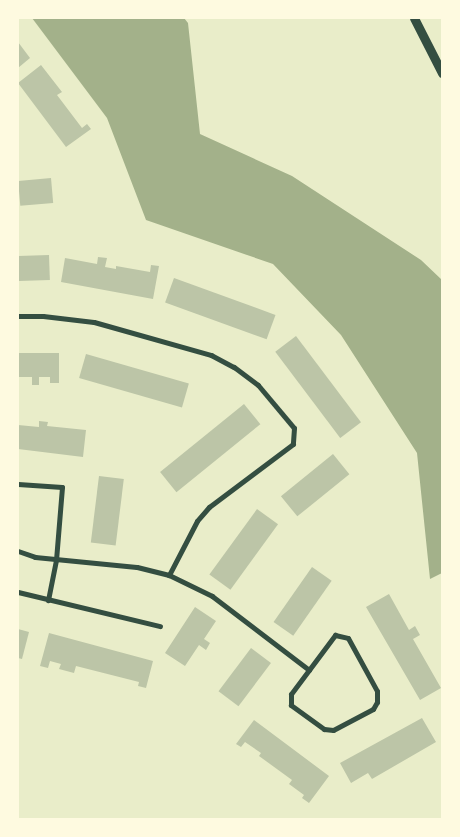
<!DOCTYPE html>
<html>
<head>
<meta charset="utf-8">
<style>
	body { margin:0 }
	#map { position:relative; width:460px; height:837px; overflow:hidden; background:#e9edc9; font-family:"Open Sans",sans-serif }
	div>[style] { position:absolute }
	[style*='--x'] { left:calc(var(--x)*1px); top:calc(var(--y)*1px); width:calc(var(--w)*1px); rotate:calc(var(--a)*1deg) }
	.water>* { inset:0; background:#a3b18a }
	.building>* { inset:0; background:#bcc5a7; transform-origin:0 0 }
	.minor>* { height:5px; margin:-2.5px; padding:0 2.5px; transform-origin:2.5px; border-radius:2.5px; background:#344e41 }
	.tertiary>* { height:9px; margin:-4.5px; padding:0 4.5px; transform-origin:4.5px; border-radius:4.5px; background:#344e41 }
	span { translate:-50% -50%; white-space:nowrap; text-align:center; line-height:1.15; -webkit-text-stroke:4.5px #fefae0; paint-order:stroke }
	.frame { position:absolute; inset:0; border:19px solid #fefae0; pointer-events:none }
</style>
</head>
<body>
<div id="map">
	<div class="water">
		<div style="clip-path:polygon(32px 18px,184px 18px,188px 23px,200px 134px,292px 176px,421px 260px,442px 280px,442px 573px,430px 579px,417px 453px,341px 335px,273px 264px,146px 220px,107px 118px)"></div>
	</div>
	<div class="building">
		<div style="clip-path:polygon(18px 42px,30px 58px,18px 68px)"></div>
		<div style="clip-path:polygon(41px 65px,62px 92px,57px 95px,82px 128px,87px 124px,91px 129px,66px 147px,18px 83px)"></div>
		<div style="left:51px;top:178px;width:25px;height:33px;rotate:85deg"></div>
		<div style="left:49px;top:255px;width:25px;height:31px;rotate:88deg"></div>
		<div style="clip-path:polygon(98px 257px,107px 258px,105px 267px,116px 269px,116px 266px,150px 272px,151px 265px,159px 266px,153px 299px,61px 282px,65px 258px,97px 264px)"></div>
		<div style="left:174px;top:278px;width:108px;height:26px;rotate:20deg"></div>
		<div style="left:296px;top:336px;width:108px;height:26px;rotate:53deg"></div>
		<div style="clip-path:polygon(18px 353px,59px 353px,59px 383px,50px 383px,50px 377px,39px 377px,39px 385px,32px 385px,32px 377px,18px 377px)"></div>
		<div style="left:86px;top:354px;width:107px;height:25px;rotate:16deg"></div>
		<div style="left:244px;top:404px;width:26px;height:108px;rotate:51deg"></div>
		<div style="clip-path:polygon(39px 421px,48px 422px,47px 426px,86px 430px,83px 457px,18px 449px,18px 425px,39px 427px)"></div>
		<div style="left:333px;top:454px;width:26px;height:67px;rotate:51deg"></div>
		<div style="left:99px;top:476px;width:25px;height:67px;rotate:7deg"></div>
		<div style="left:257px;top:509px;width:26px;height:81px;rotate:36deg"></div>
		<div style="left:312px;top:567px;width:24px;height:67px;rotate:35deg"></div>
		<div style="clip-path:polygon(389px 594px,409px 630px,415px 626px,420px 635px,413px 639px,441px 688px,420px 700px,366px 607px)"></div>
		<div style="clip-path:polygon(195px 607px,216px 621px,204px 639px,210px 643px,206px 650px,199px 645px,185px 666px,165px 653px)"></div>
		<div style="clip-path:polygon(18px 629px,29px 632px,22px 659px,18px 658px)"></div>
		<div style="clip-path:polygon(49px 633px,153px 661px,146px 688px,138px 686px,139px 682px,76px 666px,74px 673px,59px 669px,61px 664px,50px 661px,48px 668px,40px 666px)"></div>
		<div style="left:251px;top:648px;width:25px;height:54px;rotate:37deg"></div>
		<div style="clip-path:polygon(422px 718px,436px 742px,372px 779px,368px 773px,351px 783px,340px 763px)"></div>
		<div style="clip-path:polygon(254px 720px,329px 776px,309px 803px,302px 798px,304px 795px,289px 784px,292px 780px,259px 756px,261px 753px,245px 742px,241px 747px,236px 744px)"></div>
	</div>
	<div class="minor">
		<div style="--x:18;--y:316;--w:25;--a:0"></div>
		<div style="--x:43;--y:316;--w:51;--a:6.7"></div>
		<div style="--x:94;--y:322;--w:122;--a:15.8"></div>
		<div style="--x:211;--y:355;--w:26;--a:28"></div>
		<div style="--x:234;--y:367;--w:30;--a:37"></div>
		<div style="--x:258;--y:385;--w:56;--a:50.1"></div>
		<div style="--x:294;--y:428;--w:16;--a:94"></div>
		<div style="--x:293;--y:444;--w:105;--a:143.1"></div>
		<div style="--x:209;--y:507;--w:18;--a:131"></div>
		<div style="--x:197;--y:521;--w:61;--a:117.4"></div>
		<div style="--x:18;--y:484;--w:44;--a:3.9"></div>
		<div style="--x:62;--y:487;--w:73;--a:94.7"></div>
		<div style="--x:56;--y:560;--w:41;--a:101.3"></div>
		<div style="--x:18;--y:551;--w:18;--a:19"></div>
		<div style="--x:35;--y:557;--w:102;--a:5.6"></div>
		<div style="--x:137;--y:567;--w:33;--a:14"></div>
		<div style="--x:169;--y:575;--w:48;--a:26"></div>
		<div style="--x:212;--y:596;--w:122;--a:37.3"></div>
		<div style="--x:18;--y:592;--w:146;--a:13.5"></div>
		<div style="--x:335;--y:635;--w:13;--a:13"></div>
		<div style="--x:348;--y:638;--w:60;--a:61.3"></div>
		<div style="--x:377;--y:691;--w:11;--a:90"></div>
		<div style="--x:377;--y:702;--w:8;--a:120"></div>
		<div style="--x:373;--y:709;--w:45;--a:152.3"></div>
		<div style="--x:333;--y:730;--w:9;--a:-174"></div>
		<div style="--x:324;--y:729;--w:41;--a:-144"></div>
		<div style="--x:291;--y:705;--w:11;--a:-90"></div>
		<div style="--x:291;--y:694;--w:74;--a:-53.3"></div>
	</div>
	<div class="tertiary">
		<div style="--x:414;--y:18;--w:62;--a:63"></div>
	</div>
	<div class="frame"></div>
</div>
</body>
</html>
